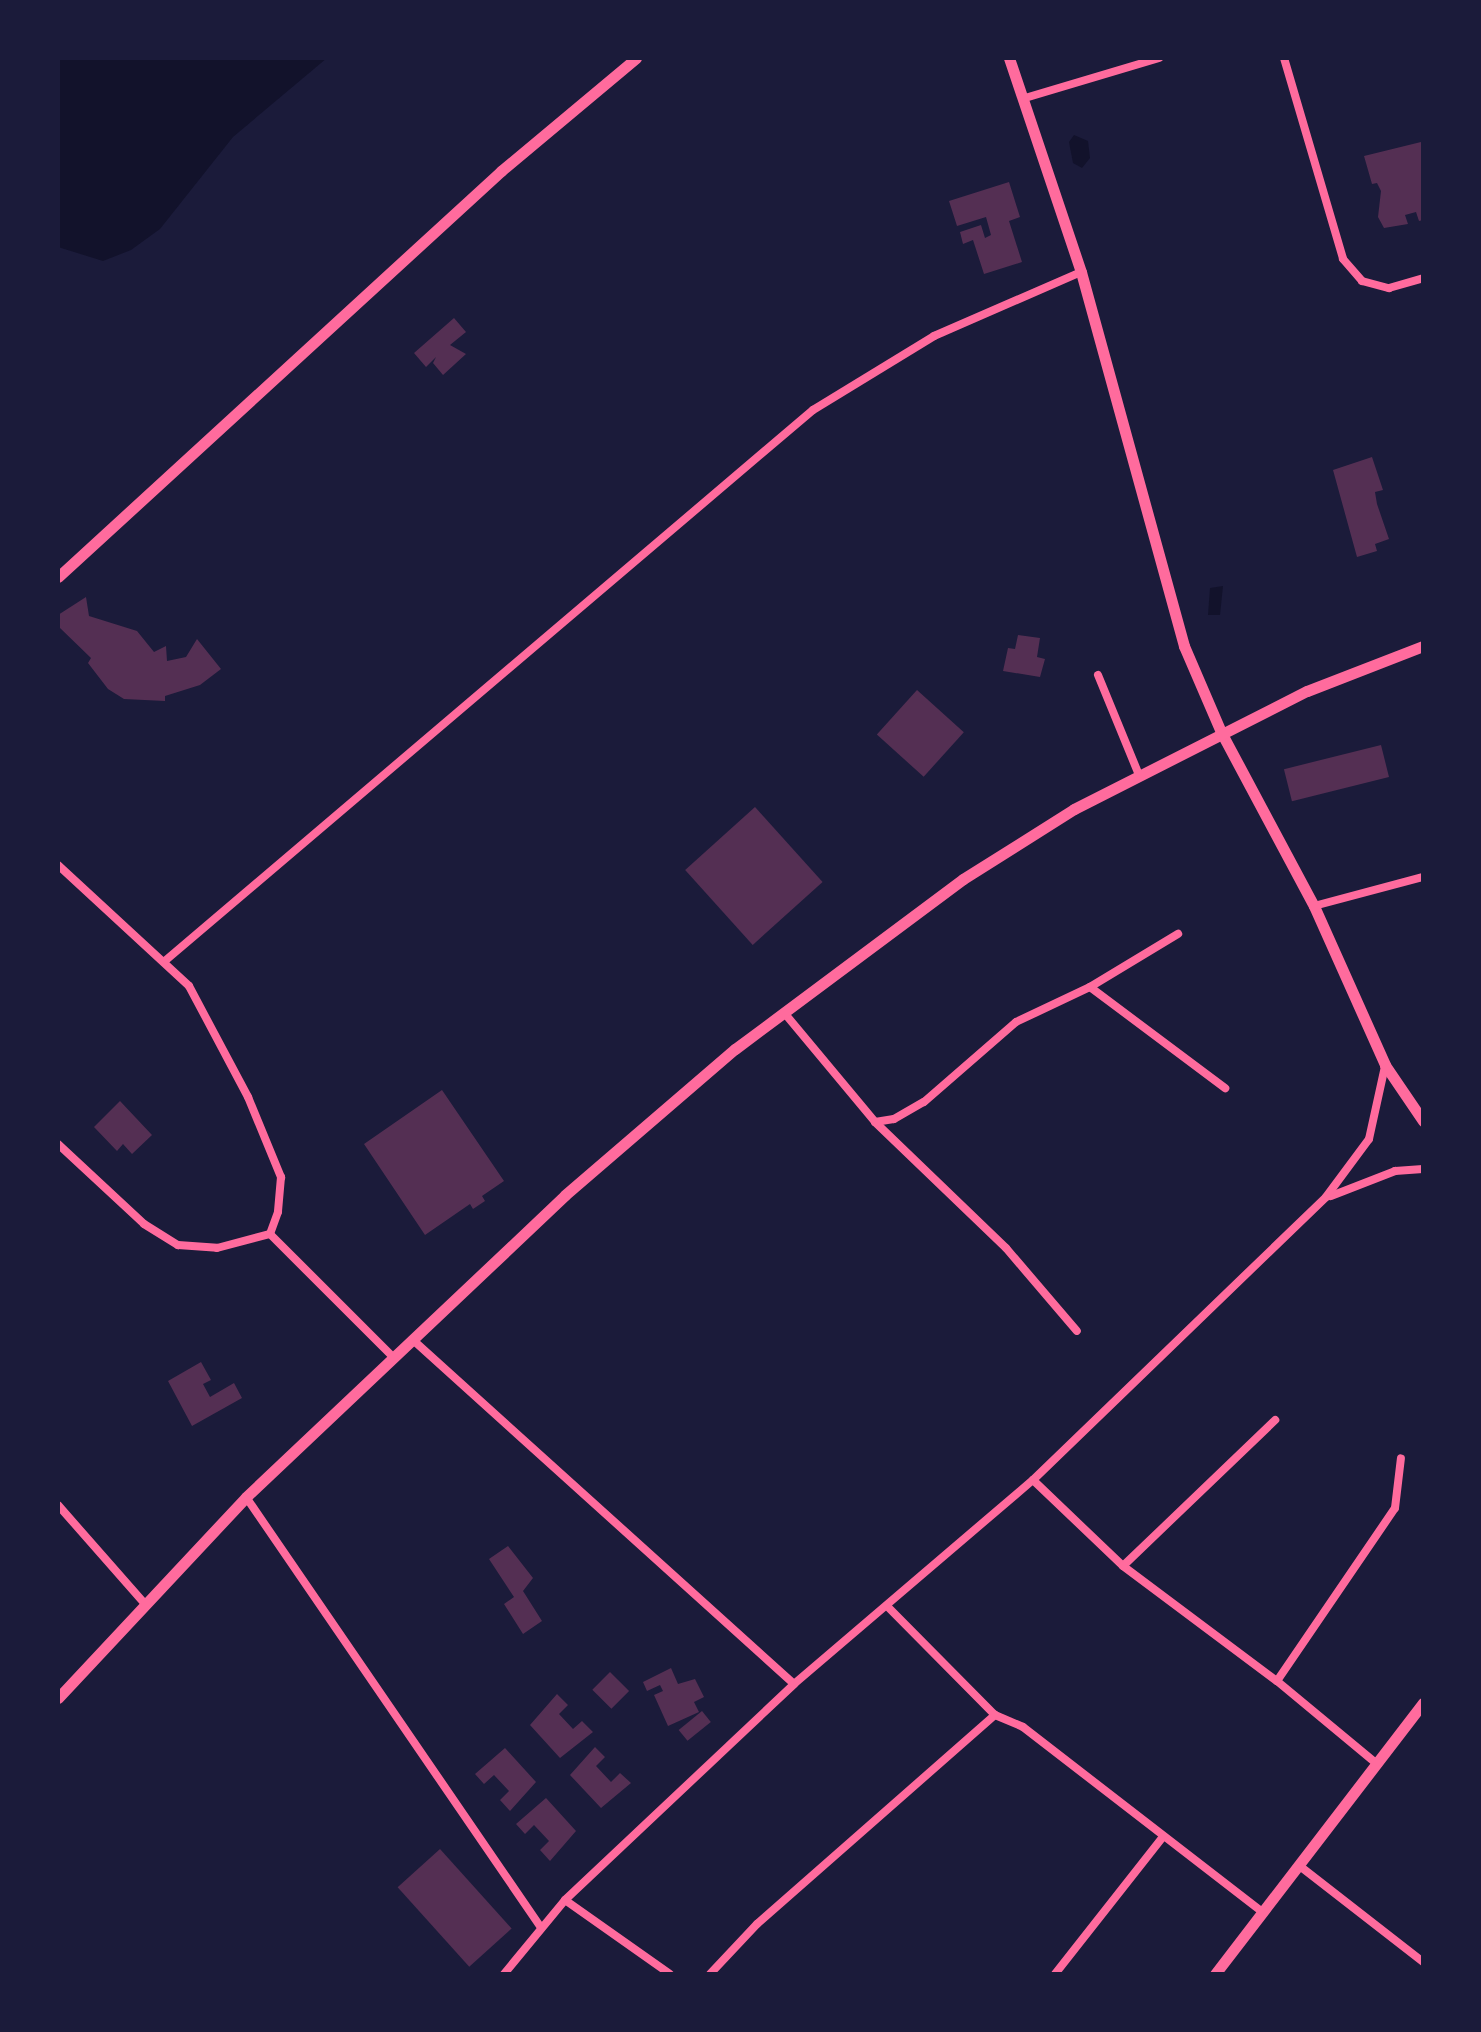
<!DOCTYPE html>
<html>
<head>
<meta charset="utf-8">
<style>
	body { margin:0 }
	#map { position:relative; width:1481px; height:2032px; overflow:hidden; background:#1b1b3a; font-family:Helvetica,sans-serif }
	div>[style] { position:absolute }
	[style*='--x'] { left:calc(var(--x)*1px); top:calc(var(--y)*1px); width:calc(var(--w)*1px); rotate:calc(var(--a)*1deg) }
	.water>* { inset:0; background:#12122b }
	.building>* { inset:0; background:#542f53; transform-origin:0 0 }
	.minor>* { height:8px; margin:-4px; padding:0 4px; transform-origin:4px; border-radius:4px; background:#ff6b9d }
	.tertiary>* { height:11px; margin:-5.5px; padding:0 5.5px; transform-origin:5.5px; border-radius:5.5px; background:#ff6b9d }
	span { translate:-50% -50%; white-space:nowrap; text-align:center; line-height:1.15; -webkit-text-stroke:6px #1b1b3a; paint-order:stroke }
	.frame { position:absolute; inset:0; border:60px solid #1b1b3a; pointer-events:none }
</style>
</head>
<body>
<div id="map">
	<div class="water">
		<div style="clip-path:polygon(58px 58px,327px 58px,233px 137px,160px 229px,131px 250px,103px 261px,58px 247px)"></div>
		<div style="clip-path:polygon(1074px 135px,1088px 141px,1090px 158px,1082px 168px,1073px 163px,1069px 142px)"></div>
		<div style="clip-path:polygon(1223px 586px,1220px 615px,1208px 615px,1210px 588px)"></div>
	</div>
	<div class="building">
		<div style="clip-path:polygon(1421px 142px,1423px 220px,1419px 221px,1416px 212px,1405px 215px,1408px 224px,1384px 228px,1378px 217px,1381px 191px,1377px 183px,1372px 184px,1364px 156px)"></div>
		<div style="clip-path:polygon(1009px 182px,1020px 217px,1009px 221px,1022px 262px,984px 274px,973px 240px,963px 244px,960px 232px,981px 225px,985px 238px,991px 235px,986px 217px,957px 226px,949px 201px)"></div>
		<div style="clip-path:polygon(454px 318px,466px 332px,450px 345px,466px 354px,443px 375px,433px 363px,436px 357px,426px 367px,414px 353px)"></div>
		<div style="clip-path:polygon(1372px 457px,1383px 490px,1375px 492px,1377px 504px,1389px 539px,1375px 544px,1377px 551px,1357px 557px,1333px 470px)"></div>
		<div style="clip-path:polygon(86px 597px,89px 616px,137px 631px,154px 652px,166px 646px,167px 661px,186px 657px,197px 639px,221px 669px,200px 685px,165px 696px,165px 701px,124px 699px,108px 689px,88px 663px,91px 658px,60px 628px,58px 615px)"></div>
		<div style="clip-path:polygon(1018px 635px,1040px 638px,1037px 657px,1045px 659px,1040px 677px,1003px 671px,1008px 648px,1015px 649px)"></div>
		<div style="left:917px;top:690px;width:63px;height:60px;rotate:42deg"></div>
		<div style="left:1381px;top:745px;width:33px;height:100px;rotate:76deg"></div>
		<div style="left:755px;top:807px;width:101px;height:94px;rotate:48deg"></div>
		<div style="clip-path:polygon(442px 1090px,504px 1181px,482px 1196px,485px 1201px,473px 1209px,470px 1204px,425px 1235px,364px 1144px)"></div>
		<div style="clip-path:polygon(120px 1101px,152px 1135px,132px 1154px,123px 1144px,117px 1151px,94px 1127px)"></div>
		<div style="clip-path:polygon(201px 1362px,211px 1380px,203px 1384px,210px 1397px,234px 1383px,242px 1398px,192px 1426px,168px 1381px)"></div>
		<div style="clip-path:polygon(508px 1546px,533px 1578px,523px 1591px,542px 1621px,523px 1634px,504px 1604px,514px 1597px,489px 1559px)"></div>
		<div style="clip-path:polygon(671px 1668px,678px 1684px,695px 1679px,704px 1697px,694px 1702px,699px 1712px,668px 1726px,654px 1695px,663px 1691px,660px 1685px,647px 1691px,643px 1682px)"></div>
		<div style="left:610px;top:1672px;width:27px;height:25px;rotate:45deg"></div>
		<div style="clip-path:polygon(557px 1694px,568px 1705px,559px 1714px,573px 1729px,582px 1721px,593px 1732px,560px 1758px,530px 1725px)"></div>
		<div style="left:702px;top:1711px;width:14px;height:30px;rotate:51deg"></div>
		<div style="clip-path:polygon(595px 1747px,605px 1757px,596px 1766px,611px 1782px,620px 1773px,631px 1783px,601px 1808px,570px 1775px)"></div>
		<div style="clip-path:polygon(505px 1748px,536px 1782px,510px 1811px,500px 1800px,509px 1791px,494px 1775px,484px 1784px,475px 1774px)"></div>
		<div style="clip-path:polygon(546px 1798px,576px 1831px,550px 1861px,540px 1850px,549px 1841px,534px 1825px,525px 1834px,516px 1824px)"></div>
		<div style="left:440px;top:1849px;width:107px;height:57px;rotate:48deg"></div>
	</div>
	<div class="minor">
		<div style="--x:1284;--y:58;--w:209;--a:73.6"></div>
		<div style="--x:1343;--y:259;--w:29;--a:49"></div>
		<div style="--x:1362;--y:281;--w:28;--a:15"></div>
		<div style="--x:1389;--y:288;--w:35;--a:-16"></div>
		<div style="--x:1025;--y:98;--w:140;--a:-16.6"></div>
		<div style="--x:1098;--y:675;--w:108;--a:67.7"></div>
		<div style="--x:58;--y:865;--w:178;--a:42.7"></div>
		<div style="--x:189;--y:986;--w:126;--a:62"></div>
		<div style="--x:248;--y:1097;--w:87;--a:67.6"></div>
		<div style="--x:281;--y:1177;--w:35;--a:95"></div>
		<div style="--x:278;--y:1212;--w:23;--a:110"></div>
		<div style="--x:1314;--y:906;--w:113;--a:-14.9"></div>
		<div style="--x:166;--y:960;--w:849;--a:-40.37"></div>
		<div style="--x:813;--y:410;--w:142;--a:-31.4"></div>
		<div style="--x:934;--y:336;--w:160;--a:-23.5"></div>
		<div style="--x:1090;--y:987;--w:169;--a:36.8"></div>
		<div style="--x:786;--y:1015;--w:139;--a:50.2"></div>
		<div style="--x:875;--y:1122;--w:182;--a:43.9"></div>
		<div style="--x:1006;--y:1248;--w:109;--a:49.5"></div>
		<div style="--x:875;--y:1122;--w:19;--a:-9"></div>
		<div style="--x:894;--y:1119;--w:34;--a:-30"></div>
		<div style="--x:924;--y:1102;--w:122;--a:-41"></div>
		<div style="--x:1016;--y:1022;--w:82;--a:-25.3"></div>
		<div style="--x:1090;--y:987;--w:103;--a:-31.1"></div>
		<div style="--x:58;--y:1144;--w:117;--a:42.9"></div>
		<div style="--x:144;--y:1224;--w:40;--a:32"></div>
		<div style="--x:178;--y:1245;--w:39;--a:4"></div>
		<div style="--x:217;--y:1248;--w:55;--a:-14.8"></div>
		<div style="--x:1331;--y:1196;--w:69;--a:-21.3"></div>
		<div style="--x:1395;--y:1171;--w:28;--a:-4"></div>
		<div style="--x:270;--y:1234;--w:174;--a:45"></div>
		<div style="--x:413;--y:1340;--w:513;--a:42.08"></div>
		<div style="--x:1033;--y:1480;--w:124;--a:43.7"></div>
		<div style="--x:1123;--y:1566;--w:192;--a:36.8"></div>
		<div style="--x:1277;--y:1681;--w:131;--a:39.7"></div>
		<div style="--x:246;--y:1497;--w:520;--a:55.58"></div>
		<div style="--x:58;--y:1505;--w:133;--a:48.7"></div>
		<div style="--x:1123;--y:1566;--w:211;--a:-43.8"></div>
		<div style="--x:887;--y:1606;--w:153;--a:45.3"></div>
		<div style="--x:995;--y:1715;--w:30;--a:23"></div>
		<div style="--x:1023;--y:1727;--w:304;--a:37.7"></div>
		<div style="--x:1277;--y:1681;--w:209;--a:-55.7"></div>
		<div style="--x:1395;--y:1508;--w:50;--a:-83.2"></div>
		<div style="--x:1301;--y:1867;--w:155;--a:37.9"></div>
		<div style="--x:565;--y:1900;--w:128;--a:35.2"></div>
		<div style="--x:504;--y:1974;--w:96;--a:-50.5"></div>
		<div style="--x:565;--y:1900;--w:315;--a:-43.3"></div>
		<div style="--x:794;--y:1684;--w:314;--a:-40.5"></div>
		<div style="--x:1033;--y:1480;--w:407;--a:-44"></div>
		<div style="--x:1326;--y:1197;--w:72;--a:-53.4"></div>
		<div style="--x:1369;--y:1139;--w:75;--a:-77.6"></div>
		<div style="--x:710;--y:1974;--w:69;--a:-46.8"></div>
		<div style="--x:757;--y:1924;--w:317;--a:-41.3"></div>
		<div style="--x:1055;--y:1974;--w:174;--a:-51.8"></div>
	</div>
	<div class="tertiary">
		<div style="--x:1009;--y:58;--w:226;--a:71.4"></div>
		<div style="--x:1081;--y:272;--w:388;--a:74.6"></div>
		<div style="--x:1184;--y:646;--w:94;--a:66.7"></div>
		<div style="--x:1221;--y:732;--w:197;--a:61.9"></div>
		<div style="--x:1314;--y:906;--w:174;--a:65.9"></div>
		<div style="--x:1385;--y:1065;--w:68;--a:55.8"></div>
		<div style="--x:58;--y:577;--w:601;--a:-42.5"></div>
		<div style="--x:501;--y:171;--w:176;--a:-39.9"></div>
		<div style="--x:58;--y:1698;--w:275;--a:-46.9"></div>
		<div style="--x:246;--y:1497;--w:439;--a:-43.4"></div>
		<div style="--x:565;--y:1195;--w:224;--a:-40.7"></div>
		<div style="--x:735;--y:1049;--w:284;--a:-36.7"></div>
		<div style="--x:963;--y:879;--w:131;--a:-32.2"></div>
		<div style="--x:1074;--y:809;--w:261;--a:-26.9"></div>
		<div style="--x:1307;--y:691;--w:124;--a:-21.2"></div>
		<div style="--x:1215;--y:1974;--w:342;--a:-52.5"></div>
	</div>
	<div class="frame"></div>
</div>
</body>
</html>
